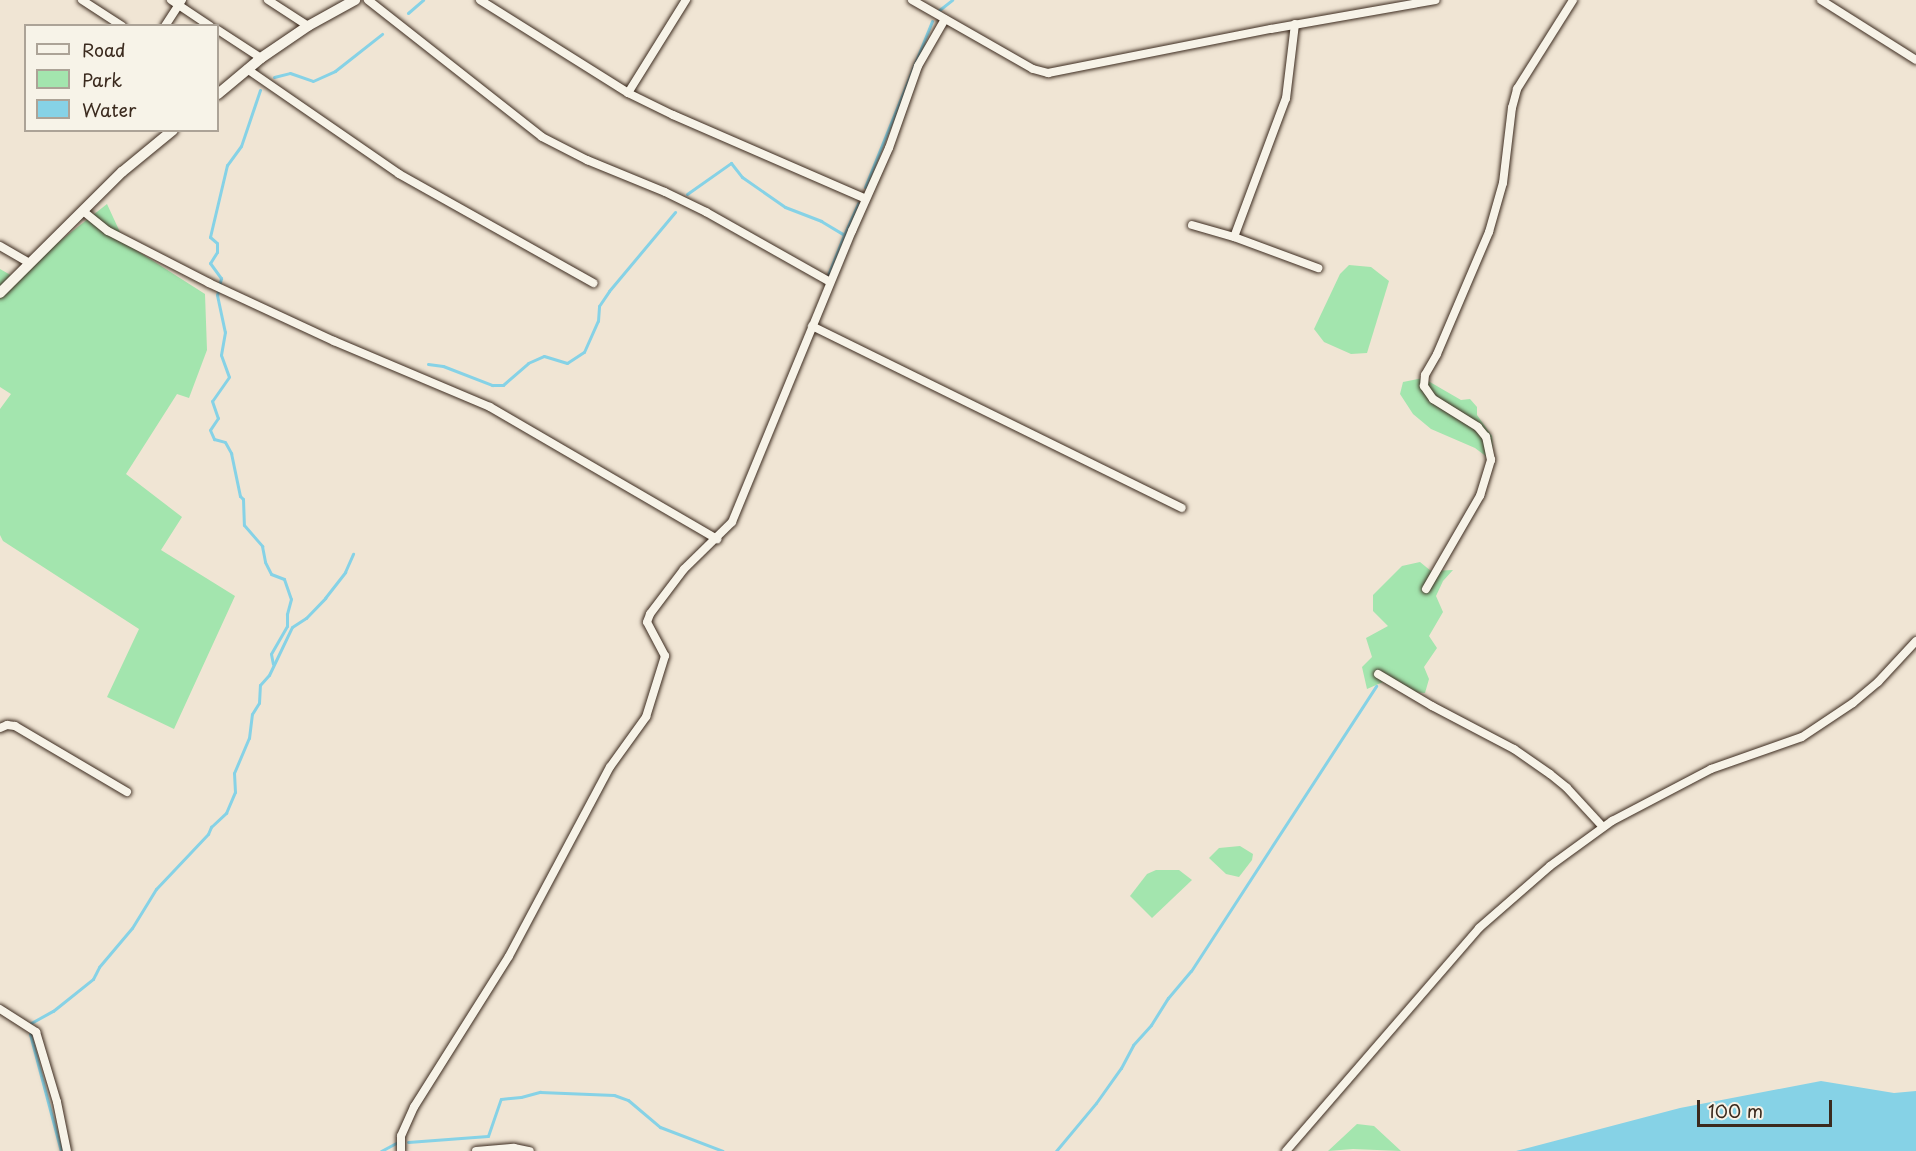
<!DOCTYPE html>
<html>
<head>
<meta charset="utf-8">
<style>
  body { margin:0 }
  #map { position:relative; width:1916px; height:1151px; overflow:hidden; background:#f0e5d4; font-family:"Playpen Sans",sans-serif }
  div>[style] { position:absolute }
  .green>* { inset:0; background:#a3e5ae }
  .water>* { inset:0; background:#86d2e6 }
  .stream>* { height:3px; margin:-1.5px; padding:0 1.5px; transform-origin:1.5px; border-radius:1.5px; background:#86d2e6 }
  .roads { filter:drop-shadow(0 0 2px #3b2a1e) drop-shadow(0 0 2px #3b2a1e) }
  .street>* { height:8px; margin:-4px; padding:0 4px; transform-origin:4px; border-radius:4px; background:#f7f3e8 }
  .secondary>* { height:10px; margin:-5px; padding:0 5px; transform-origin:5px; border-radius:5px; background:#f7f3e8 }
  span { translate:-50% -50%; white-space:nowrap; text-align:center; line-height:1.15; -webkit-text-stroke:4.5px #f7f3e8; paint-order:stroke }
  .legend { position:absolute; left:24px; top:24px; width:195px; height:108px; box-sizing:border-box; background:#f7f3e8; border:2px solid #aca397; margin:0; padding:8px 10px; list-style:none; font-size:18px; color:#3b2a1e }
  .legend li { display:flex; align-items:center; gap:12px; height:30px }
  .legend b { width:30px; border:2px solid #aca397 }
  .scale { position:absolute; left:1697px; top:1100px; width:135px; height:27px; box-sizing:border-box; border:3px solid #3b2a1e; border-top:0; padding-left:8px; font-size:18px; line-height:21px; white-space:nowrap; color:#3b2a1e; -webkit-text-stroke:4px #f7f3e8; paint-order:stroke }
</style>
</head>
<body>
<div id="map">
  <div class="green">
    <i style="clip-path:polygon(107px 204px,125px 243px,205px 294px,207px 350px,189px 398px,177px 394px,126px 474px,182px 517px,161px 550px,235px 596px,174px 729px,107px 697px,139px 629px,3px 541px,0 535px,0 409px,11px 394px,0 387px,0 269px,14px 277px)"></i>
    <i style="clip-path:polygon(1349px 265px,1371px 267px,1389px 281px,1367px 353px,1351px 354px,1324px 342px,1314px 329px,1340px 274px)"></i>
    <i style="clip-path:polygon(1423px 378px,1461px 400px,1470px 399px,1477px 407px,1477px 415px,1492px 436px,1493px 448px,1487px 457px,1475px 448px,1431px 429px,1413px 414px,1400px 394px,1403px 382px)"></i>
    <i style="clip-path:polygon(1420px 562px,1431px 571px,1453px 570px,1443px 581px,1436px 596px,1443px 612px,1429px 636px,1437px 648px,1424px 667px,1429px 679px,1425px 693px,1399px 691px,1383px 682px,1367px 689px,1362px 667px,1372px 657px,1366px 638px,1388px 626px,1373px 611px,1373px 595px,1402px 566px)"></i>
    <i style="clip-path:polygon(1240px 846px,1253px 854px,1252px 860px,1239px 877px,1226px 874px,1209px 858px,1219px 848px)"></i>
    <i style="clip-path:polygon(1156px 870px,1179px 870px,1192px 880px,1152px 918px,1130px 896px,1147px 874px)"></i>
    <i style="clip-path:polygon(1357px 1124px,1374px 1126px,1401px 1151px,1353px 1149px,1328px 1151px)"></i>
  </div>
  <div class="water">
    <i style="clip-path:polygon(1821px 1081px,1894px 1093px,1916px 1091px,1916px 1151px,1516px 1151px,1680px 1108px)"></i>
  </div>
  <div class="stream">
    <i style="left:938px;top:11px;width:18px;rotate:-38deg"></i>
    <i style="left:408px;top:13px;width:20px;rotate:-41deg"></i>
    <i style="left:274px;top:77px;width:16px;rotate:-14deg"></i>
    <i style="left:290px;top:73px;width:24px;rotate:19deg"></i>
    <i style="left:313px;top:81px;width:24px;rotate:-24deg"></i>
    <i style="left:335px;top:71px;width:60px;rotate:-38.2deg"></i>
    <i style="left:260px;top:90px;width:59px;rotate:108.7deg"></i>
    <i style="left:241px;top:146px;width:24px;rotate:126deg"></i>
    <i style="left:227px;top:165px;width:74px;rotate:103.3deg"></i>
    <i style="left:210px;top:237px;width:9px;rotate:41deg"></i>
    <i style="left:217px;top:243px;width:9px;rotate:90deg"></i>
    <i style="left:217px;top:252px;width:13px;rotate:122deg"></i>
    <i style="left:210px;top:263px;width:19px;rotate:54deg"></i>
    <i style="left:221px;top:278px;width:17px;rotate:103deg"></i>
    <i style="left:217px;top:295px;width:38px;rotate:78deg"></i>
    <i style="left:225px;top:332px;width:23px;rotate:100deg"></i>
    <i style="left:221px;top:355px;width:23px;rotate:70deg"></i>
    <i style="left:229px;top:377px;width:29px;rotate:125deg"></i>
    <i style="left:212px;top:401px;width:18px;rotate:71deg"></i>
    <i style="left:218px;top:418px;width:14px;rotate:124deg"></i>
    <i style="left:210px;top:430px;width:10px;rotate:66deg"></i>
    <i style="left:214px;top:439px;width:11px;rotate:15deg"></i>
    <i style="left:225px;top:442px;width:13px;rotate:61deg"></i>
    <i style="left:231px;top:453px;width:44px;rotate:78.2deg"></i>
    <i style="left:240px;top:496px;width:4px;rotate:45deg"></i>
    <i style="left:243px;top:499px;width:26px;rotate:88deg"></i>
    <i style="left:244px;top:525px;width:28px;rotate:49deg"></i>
    <i style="left:262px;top:546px;width:16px;rotate:79deg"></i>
    <i style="left:265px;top:562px;width:13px;rotate:63deg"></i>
    <i style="left:271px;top:574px;width:14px;rotate:21deg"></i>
    <i style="left:284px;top:579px;width:21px;rotate:71deg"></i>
    <i style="left:291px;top:599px;width:16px;rotate:105deg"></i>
    <i style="left:287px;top:614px;width:12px;rotate:90deg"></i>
    <i style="left:287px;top:626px;width:32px;rotate:120deg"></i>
    <i style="left:271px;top:654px;width:10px;rotate:79deg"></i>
    <i style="left:865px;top:187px;width:179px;rotate:-68deg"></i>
    <i style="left:687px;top:194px;width:54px;rotate:-35.2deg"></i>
    <i style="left:731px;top:163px;width:18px;rotate:52deg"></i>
    <i style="left:742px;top:177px;width:52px;rotate:34.9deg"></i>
    <i style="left:785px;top:207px;width:39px;rotate:21deg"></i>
    <i style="left:821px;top:221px;width:27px;rotate:31deg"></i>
    <i style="left:844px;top:235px;width:35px;rotate:-66deg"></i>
    <i style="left:828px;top:275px;width:43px;rotate:-68.2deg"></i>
    <i style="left:428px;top:364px;width:15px;rotate:8deg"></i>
    <i style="left:443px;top:366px;width:53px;rotate:21.2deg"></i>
    <i style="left:492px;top:385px;width:11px"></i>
    <i style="left:503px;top:385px;width:33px;rotate:-41deg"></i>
    <i style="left:528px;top:363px;width:17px;rotate:-24deg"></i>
    <i style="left:544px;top:356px;width:24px;rotate:17deg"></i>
    <i style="left:567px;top:363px;width:20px;rotate:-33deg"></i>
    <i style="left:584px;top:352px;width:34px;rotate:-66deg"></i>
    <i style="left:598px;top:321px;width:15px;rotate:-86deg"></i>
    <i style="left:599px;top:306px;width:18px;rotate:-56deg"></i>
    <i style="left:609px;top:291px;width:103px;rotate:-50.1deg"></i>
    <i style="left:31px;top:1023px;width:25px;rotate:-29deg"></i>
    <i style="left:53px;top:1011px;width:51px;rotate:-38.7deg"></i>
    <i style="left:93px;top:979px;width:13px;rotate:-63deg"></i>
    <i style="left:99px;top:967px;width:51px;rotate:-49.8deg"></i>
    <i style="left:132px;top:928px;width:46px;rotate:-58.4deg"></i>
    <i style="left:156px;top:889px;width:76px;rotate:-46.6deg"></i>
    <i style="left:208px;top:834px;width:8px;rotate:-67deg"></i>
    <i style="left:211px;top:827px;width:21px;rotate:-43deg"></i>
    <i style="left:226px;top:813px;width:23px;rotate:-67deg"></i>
    <i style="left:235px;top:792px;width:19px;rotate:-93deg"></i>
    <i style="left:234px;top:773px;width:38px;rotate:-67deg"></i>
    <i style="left:249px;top:738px;width:24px;rotate:-83deg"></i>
    <i style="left:252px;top:714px;width:13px;rotate:-58deg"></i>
    <i style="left:259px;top:703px;width:18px;rotate:-87deg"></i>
    <i style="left:260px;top:685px;width:13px;rotate:-48deg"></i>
    <i style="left:269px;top:675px;width:53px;rotate:-64.4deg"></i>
    <i style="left:292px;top:627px;width:17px;rotate:-33deg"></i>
    <i style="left:306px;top:618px;width:28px;rotate:-46deg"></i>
    <i style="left:325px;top:598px;width:33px;rotate:-52deg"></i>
    <i style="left:345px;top:572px;width:20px;rotate:-66deg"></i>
    <i style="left:30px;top:1034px;width:121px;rotate:75.2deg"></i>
    <i style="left:408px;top:1142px;width:80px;rotate:-4.3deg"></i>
    <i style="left:488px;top:1136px;width:39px;rotate:-71deg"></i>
    <i style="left:501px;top:1099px;width:20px;rotate:-6deg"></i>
    <i style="left:521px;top:1097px;width:20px;rotate:-15deg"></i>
    <i style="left:540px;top:1092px;width:74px;rotate:2.3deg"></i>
    <i style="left:614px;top:1095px;width:15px;rotate:20deg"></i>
    <i style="left:628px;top:1100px;width:42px;rotate:40.2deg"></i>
    <i style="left:660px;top:1127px;width:67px;rotate:20.9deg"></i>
    <i style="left:381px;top:1151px;width:17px;rotate:-28deg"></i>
    <i style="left:1056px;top:1151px;width:62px;rotate:-50.2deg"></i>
    <i style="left:1096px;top:1103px;width:43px;rotate:-54.5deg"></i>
    <i style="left:1121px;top:1068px;width:26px;rotate:-62deg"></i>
    <i style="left:1133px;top:1045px;width:27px;rotate:-48deg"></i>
    <i style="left:1151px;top:1025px;width:32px;rotate:-58deg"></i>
    <i style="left:1168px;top:998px;width:35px;rotate:-50deg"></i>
    <i style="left:1191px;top:971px;width:340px;rotate:-57deg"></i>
  </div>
  <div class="roads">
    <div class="street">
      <i style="left:82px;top:0;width:48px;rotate:33deg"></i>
      <i style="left:171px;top:0;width:47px;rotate:33.7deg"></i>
      <i style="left:268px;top:0;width:48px;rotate:33deg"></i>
      <i style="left:368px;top:0;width:221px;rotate:38.2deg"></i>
      <i style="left:542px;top:137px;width:51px;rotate:27.1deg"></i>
      <i style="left:587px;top:160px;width:84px;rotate:22.3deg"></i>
      <i style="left:665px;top:192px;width:46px;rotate:26deg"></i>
      <i style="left:706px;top:212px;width:142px;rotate:29.4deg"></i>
      <i style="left:480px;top:0;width:175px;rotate:32.1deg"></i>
      <i style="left:628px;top:93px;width:50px;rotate:26.1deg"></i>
      <i style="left:673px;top:115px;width:210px;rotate:23.5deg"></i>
      <i style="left:912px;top:0;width:139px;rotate:29.7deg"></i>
      <i style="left:1033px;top:69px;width:16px;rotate:15deg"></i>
      <i style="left:1048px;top:73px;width:227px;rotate:-11.2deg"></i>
      <i style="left:1271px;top:29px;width:167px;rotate:-10deg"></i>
      <i style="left:1821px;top:0;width:112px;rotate:32.3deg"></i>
      <i style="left:1295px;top:24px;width:75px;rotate:96.9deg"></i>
      <i style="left:1286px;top:98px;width:148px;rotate:110.5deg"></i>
      <i style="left:1234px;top:237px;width:90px;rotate:20.3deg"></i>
      <i style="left:165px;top:26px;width:31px;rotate:-57deg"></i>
      <i style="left:218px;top:30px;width:51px;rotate:33.1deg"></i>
      <i style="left:247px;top:69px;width:185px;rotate:34.6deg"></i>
      <i style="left:399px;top:174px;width:223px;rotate:29.3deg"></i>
      <i style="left:628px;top:93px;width:110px;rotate:-58.1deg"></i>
      <i style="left:83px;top:211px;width:32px;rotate:39deg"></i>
      <i style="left:108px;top:231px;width:114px;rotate:27.2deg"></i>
      <i style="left:209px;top:283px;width:138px;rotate:24.9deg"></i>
      <i style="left:334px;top:341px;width:169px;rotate:22.9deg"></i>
      <i style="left:490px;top:407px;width:263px;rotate:30.2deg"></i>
      <i style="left:1192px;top:225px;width:44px;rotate:15.9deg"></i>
      <i style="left:0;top:246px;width:34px;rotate:30deg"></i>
      <i style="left:812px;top:326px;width:412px;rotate:26.2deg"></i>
      <i style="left:1426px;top:589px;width:108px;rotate:-59.9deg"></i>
      <i style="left:1480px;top:496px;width:38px;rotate:-73deg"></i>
      <i style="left:1491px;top:460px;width:24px;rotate:-102deg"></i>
      <i style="left:1486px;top:437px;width:13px;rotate:-129deg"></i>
      <i style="left:1478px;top:427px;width:53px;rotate:-148.1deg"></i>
      <i style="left:1433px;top:399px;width:16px;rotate:-125deg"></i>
      <i style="left:1424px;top:386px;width:11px;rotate:-85deg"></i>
      <i style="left:1425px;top:375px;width:24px;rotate:-60deg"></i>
      <i style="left:1437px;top:354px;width:133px;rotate:-66.9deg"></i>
      <i style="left:1489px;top:232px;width:51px;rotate:-74.1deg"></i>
      <i style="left:1503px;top:183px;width:76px;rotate:-83.2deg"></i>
      <i style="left:1512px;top:108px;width:20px;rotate:-75deg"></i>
      <i style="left:1517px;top:89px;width:105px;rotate:-57.8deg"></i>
      <i style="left:1378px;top:674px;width:63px;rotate:30.7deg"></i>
      <i style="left:1432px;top:706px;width:93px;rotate:27.7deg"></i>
      <i style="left:1514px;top:749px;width:44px;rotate:34.8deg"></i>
      <i style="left:1550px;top:774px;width:22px;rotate:39deg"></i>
      <i style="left:1567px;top:788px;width:53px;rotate:47.3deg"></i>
      <i style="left:0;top:728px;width:8px;rotate:-23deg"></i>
      <i style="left:7px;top:725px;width:8px;rotate:7deg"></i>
      <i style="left:15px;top:726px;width:130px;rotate:30.5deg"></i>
      <i style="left:0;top:1009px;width:43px;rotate:32.6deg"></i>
      <i style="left:36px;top:1032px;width:73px;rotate:73.3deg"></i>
      <i style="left:57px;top:1102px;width:50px;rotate:78.5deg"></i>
      <i style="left:401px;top:1151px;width:15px;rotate:-90deg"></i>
      <i style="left:401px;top:1136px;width:32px;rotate:-66deg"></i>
      <i style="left:414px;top:1107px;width:178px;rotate:-57.8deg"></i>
      <i style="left:509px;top:956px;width:214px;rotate:-61.9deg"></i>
      <i style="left:610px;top:767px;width:62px;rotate:-54.2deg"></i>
      <i style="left:646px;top:717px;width:64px;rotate:-72.7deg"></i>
      <i style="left:665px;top:656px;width:38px;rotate:-118deg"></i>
      <i style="left:647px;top:622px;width:9px;rotate:-69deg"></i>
      <i style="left:650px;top:614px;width:56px;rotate:-52.9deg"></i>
      <i style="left:684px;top:569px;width:67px;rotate:-44.4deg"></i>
      <i style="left:732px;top:522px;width:315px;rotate:-67.6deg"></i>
      <i style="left:852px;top:231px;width:91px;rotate:-66deg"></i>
      <i style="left:889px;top:148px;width:87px;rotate:-70.5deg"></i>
      <i style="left:918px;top:66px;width:54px;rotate:-60.1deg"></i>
      <i style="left:476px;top:1151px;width:38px;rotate:-5deg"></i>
      <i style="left:514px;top:1148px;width:16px;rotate:11deg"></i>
      <i style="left:1286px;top:1151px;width:295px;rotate:-49.1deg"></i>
      <i style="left:1479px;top:928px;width:94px;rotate:-41.1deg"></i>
      <i style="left:1550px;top:866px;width:77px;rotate:-36deg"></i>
      <i style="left:1612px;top:821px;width:112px;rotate:-27.7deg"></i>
      <i style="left:1711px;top:769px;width:96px;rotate:-19.4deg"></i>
      <i style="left:1802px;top:737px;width:61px;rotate:-33.7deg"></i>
      <i style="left:1853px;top:703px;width:33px;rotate:-40deg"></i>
      <i style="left:1878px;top:682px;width:56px;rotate:-47.2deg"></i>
    </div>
    <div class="secondary">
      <i style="left:218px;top:94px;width:56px;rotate:-39.9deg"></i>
      <i style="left:261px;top:58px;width:57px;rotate:-34.2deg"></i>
      <i style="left:308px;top:26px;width:54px;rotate:-29deg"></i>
      <i style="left:0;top:293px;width:172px;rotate:-44.8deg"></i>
      <i style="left:122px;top:172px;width:66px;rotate:-39.5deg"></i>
    </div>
  </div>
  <ul class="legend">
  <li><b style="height:8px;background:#f7f3e8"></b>Road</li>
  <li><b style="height:16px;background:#a3e5ae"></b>Park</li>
  <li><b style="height:16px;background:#86d2e6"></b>Water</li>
  </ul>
  <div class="scale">100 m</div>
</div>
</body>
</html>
